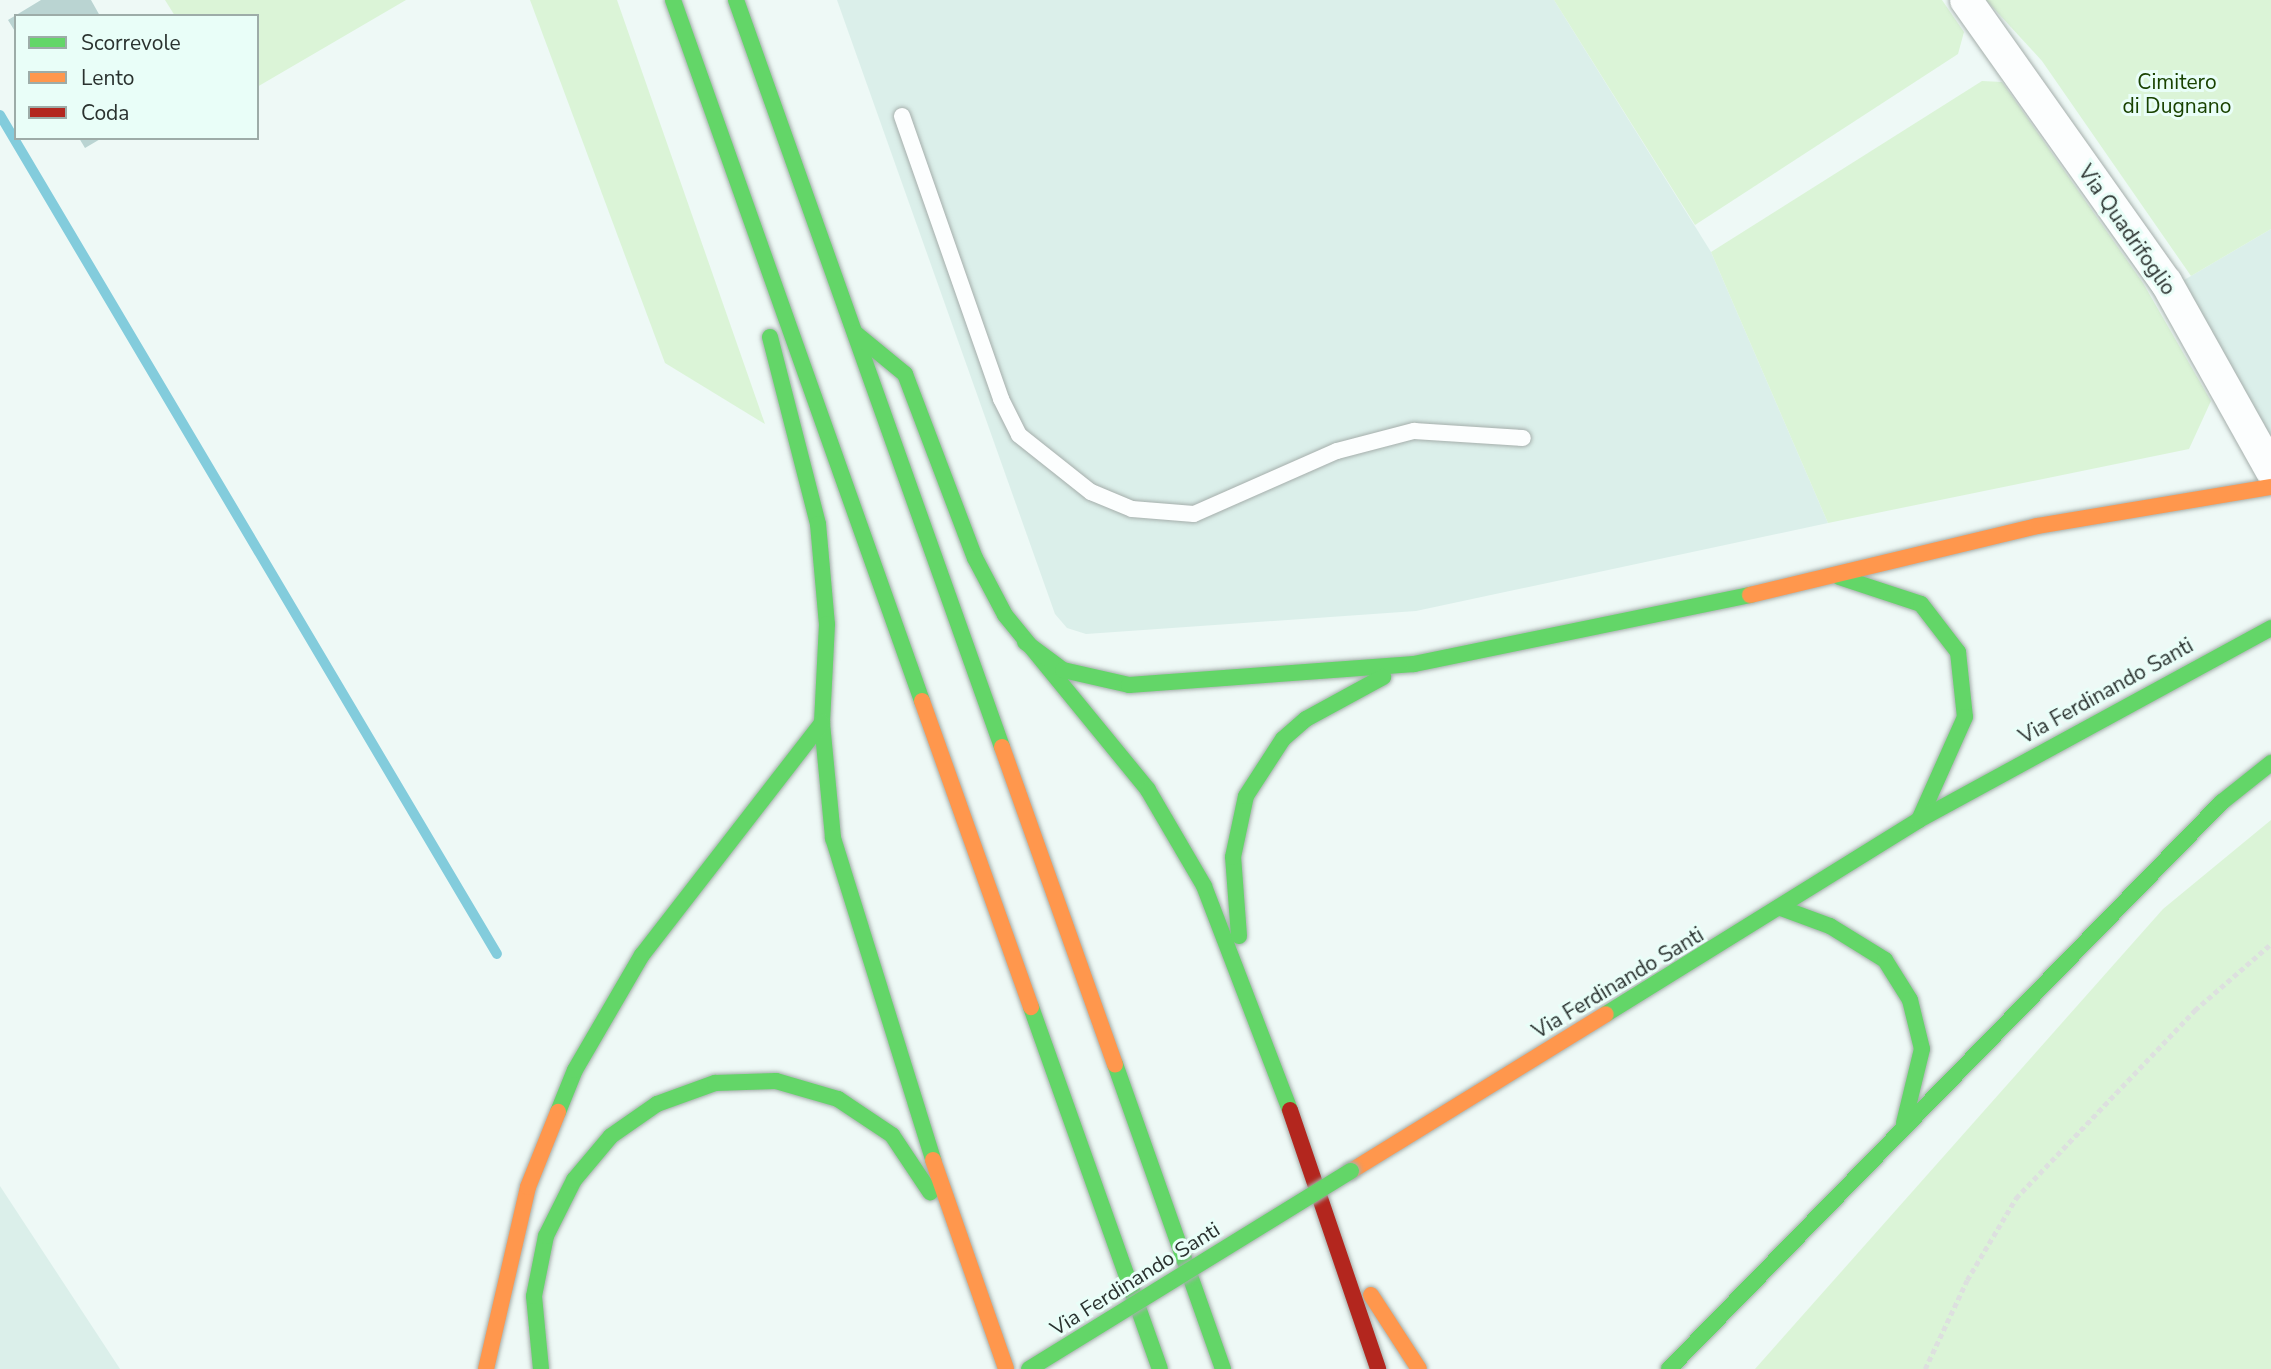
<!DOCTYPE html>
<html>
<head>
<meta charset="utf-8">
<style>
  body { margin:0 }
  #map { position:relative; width:2271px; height:1369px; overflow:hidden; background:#eef9f6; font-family:"Nunito Sans",sans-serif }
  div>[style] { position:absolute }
  .built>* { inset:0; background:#dbefea }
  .green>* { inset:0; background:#dbf4d7 }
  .stream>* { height:10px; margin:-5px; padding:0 5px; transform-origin:5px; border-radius:5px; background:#83ccdc }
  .building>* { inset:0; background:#bad4d2 }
  .path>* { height:4.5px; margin-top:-2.25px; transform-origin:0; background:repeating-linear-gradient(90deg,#dde0df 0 5px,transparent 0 8.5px) }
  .roads { filter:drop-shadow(0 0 2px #a5aeab) drop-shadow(0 0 2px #a5aeab) }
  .lane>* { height:16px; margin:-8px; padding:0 8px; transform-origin:8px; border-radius:8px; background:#fcfefe }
  .street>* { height:32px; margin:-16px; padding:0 16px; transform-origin:16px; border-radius:16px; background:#fcfefe }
  .fast>* { height:16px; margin:-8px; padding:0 8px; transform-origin:8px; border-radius:8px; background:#63d668 }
  .slow>* { height:16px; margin:-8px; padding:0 8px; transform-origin:8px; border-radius:8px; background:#ff974d }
  .jam>* { height:16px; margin:-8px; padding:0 8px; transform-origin:8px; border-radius:8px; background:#b3261e }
  .bridges { filter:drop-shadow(0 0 2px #a5aeab) drop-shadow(0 0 2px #a5aeab) }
  .fast-bridge>* { height:16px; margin:-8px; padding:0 8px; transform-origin:8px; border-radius:8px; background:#63d668 }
  span { translate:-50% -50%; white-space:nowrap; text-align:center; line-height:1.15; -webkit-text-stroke:6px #e9fef8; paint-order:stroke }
  .park-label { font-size:21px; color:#194200 }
  .street-label { font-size:21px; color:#2a322f }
  .legend { position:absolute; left:14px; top:14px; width:245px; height:126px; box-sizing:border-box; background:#e9fef8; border:2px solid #9daca8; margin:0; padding:9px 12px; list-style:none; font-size:21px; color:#2a322f }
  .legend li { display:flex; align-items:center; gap:14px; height:35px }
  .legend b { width:35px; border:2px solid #9daca8 }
</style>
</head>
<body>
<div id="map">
  <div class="built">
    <i style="clip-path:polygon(837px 0,1554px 0,1711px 252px,1828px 523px,1416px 611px,1086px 634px,1067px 628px,1055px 614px)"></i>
    <i style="clip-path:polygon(2271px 229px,2271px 440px,2179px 283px)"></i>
    <i style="clip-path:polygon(0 1186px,120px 1369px,0 1369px)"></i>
  </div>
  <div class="green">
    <i style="clip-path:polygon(165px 0,406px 0,257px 87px,257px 16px,175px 16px)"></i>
    <i style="clip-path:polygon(530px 0,617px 0,765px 424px,665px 363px)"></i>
    <i style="clip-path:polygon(1554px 0,1942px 0,1964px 32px,1958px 54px,1695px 225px)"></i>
    <i style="clip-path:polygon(1986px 0,2271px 0,2271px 229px,2191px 276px,2042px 61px)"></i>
    <i style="clip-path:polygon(1982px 81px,2002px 82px,2143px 283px,2211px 401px,2189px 449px,1828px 523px,1711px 252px)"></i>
    <i style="clip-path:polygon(2271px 820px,2271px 1369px,1755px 1369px,2163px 909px)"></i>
  </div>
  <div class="stream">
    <i style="left:0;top:115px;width:975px;rotate:59.36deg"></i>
  </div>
  <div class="building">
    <i style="clip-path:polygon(41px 0,91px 0,100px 16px,16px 16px,16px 33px,8px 20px)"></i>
    <i style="clip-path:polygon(79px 138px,102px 138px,85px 148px)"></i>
  </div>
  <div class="path">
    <i style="left:1925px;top:1369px;width:98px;rotate:-64.7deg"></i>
    <i style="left:1967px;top:1280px;width:96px;rotate:-59.1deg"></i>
    <i style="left:2016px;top:1198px;width:260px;rotate:-46.4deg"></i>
    <i style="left:2195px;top:1010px;width:101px;rotate:-41deg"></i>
  </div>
  <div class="roads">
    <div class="lane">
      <i style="left:902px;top:116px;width:300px;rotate:70.7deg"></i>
      <i style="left:1001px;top:399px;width:40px;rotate:63.4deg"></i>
      <i style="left:1019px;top:435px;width:92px;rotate:38.4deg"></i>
      <i style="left:1091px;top:492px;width:44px;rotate:22.5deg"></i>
      <i style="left:1132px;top:509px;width:62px;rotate:4.6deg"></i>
      <i style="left:1194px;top:514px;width:156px;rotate:-23.8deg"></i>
      <i style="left:1337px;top:451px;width:80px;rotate:-14.6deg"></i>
      <i style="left:1414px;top:431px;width:109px;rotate:3.7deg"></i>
    </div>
    <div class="street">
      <i style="left:1966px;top:0;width:346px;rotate:54.7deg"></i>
      <i style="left:2166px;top:282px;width:215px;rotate:60.8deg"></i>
    </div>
    <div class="fast">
      <i style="left:673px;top:0;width:744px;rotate:70.44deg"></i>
      <i style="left:736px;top:0;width:793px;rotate:70.4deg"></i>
      <i style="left:855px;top:333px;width:65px;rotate:39.4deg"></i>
      <i style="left:905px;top:374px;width:197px;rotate:69.2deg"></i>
      <i style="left:975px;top:558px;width:64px;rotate:62.2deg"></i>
      <i style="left:1005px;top:615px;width:226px;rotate:50.7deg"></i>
      <i style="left:1148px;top:790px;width:111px;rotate:59.7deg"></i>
      <i style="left:1204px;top:886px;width:240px;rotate:69deg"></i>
      <i style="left:770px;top:337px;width:193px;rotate:75.6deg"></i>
      <i style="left:818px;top:524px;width:100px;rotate:84.9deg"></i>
      <i style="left:827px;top:624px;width:99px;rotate:92.9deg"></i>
      <i style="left:822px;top:723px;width:116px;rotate:84.5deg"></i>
      <i style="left:833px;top:838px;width:337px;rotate:72.7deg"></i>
      <i style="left:1839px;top:577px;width:86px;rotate:18.2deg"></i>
      <i style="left:1921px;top:604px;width:61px;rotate:52.4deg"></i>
      <i style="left:1958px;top:652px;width:65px;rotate:83.9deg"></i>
      <i style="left:1965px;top:717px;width:113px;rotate:114.1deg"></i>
      <i style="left:1025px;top:642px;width:47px;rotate:36.4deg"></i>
      <i style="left:1063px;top:670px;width:68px;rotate:12.8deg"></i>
      <i style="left:1129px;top:685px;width:286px;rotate:-4.2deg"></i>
      <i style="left:1414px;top:664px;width:343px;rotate:-11.6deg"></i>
      <i style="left:1781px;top:908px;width:52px;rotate:20.2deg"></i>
      <i style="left:1830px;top:926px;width:65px;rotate:31.7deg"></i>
      <i style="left:1885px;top:960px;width:47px;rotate:58deg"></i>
      <i style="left:1910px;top:1000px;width:50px;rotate:76.2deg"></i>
      <i style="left:1922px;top:1049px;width:76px;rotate:103.7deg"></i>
      <i style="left:1239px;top:936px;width:79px;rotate:-94.3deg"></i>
      <i style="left:1233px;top:857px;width:62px;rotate:-78deg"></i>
      <i style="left:1246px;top:796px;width:68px;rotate:-57deg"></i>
      <i style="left:1283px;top:739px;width:30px;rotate:-41deg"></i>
      <i style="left:1306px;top:719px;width:88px;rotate:-28.6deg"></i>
      <i style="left:1031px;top:1007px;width:384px;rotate:70.4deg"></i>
      <i style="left:1606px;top:1014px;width:368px;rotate:-31.8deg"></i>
      <i style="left:1919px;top:820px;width:401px;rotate:-28.6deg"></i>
      <i style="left:1115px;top:1064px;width:324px;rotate:70.5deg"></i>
      <i style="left:558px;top:1112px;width:45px;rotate:-68deg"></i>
      <i style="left:575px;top:1070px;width:133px;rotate:-59.8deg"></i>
      <i style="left:642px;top:955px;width:294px;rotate:-52.2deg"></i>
      <i style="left:541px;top:1369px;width:73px;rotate:-95.5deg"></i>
      <i style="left:534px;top:1296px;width:61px;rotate:-78.7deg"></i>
      <i style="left:546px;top:1236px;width:63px;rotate:-63.4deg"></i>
      <i style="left:574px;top:1180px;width:57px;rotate:-49.9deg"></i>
      <i style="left:611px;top:1136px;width:56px;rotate:-34.8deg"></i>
      <i style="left:657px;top:1104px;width:62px;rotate:-19.9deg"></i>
      <i style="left:715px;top:1083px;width:61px;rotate:-1.9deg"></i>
      <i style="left:776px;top:1081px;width:65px;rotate:16.2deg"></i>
      <i style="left:838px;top:1099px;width:65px;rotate:33.7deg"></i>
      <i style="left:892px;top:1135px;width:69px;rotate:56.3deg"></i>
      <i style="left:1669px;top:1369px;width:792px;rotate:-45.72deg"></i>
      <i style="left:2222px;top:802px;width:63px;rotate:-38.5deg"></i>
    </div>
    <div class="slow">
      <i style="left:1750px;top:595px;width:295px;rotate:-13.5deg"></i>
      <i style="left:2037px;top:526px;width:237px;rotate:-9.5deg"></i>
      <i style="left:922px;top:701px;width:325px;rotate:70.4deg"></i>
      <i style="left:1002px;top:747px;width:337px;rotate:70.4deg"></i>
      <i style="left:933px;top:1160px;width:221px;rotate:70.7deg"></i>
      <i style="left:1351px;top:1171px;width:299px;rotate:-31.6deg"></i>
      <i style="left:1371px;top:1295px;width:88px;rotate:57deg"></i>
      <i style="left:486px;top:1369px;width:187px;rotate:-77deg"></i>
      <i style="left:528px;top:1187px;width:81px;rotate:-68.2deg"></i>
    </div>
    <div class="jam">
      <i style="left:1290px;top:1110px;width:274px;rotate:71.2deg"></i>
    </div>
  </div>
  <div class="bridges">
    <div class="fast-bridge">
      <i style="left:1029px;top:1369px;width:378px;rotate:-31.6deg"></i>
    </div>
  </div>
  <div class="park-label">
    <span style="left:2177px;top:94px">Cimitero<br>di Dugnano</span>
  </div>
  <div class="street-label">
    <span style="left:2127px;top:230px;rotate:55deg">Via Quadrifoglio</span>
    <span style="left:2106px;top:691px;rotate:-29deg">Via Ferdinando Santi</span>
    <span style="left:1618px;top:983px;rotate:-31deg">Via Ferdinando Santi</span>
    <span style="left:1135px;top:1279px;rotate:-32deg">Via Ferdinando Santi</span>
  </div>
  <ul class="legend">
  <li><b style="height:9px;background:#63d668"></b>Scorrevole</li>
  <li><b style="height:9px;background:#ff974d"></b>Lento</li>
  <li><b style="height:9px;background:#b3261e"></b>Coda</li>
  </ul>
</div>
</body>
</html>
